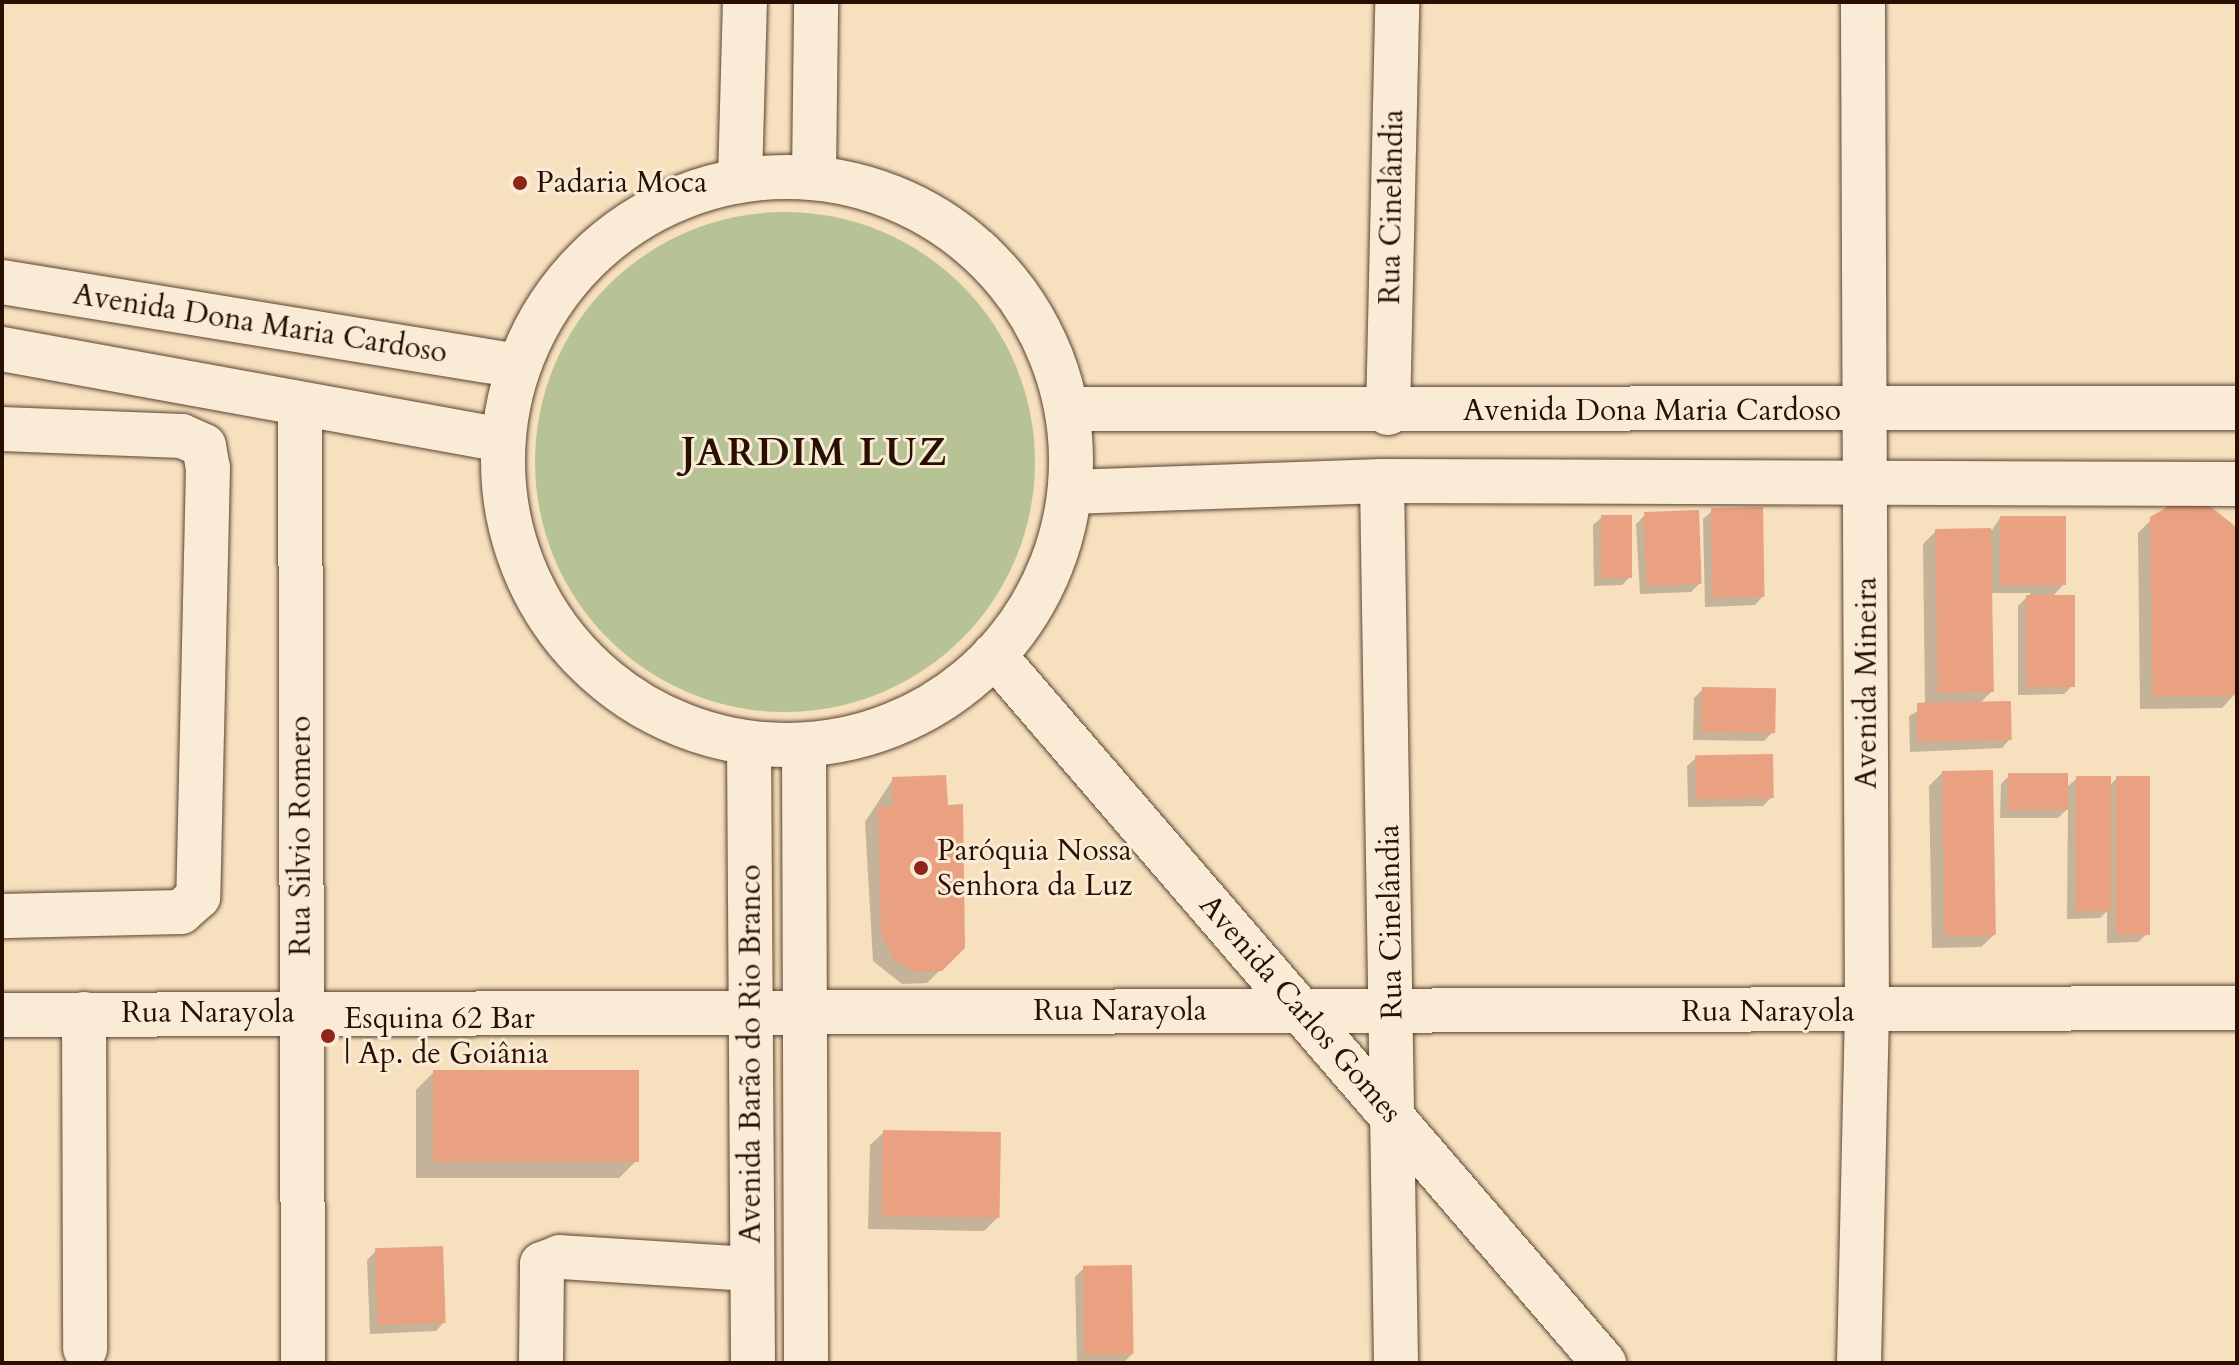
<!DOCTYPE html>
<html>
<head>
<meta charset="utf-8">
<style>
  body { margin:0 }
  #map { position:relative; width:2239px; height:1365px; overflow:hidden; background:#f6e0be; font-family:Cardo,serif }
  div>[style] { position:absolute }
  .green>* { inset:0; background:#b8c395 }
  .round { border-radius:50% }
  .shadow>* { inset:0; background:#0003 }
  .building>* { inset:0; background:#e9a182; transform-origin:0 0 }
  .roads { filter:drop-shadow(0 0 2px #5c4330) drop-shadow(0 0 2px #5c4330) }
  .minor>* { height:44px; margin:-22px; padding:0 22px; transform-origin:22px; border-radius:22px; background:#f9ebd5 }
  .minor>.ring { margin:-22px; padding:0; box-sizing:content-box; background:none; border:44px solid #f9ebd5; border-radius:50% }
  .dots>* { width:22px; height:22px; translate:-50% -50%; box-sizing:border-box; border:4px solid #f9ebd5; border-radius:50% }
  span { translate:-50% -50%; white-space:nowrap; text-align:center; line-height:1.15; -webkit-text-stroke:6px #f9ebd5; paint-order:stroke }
  .poi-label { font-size:30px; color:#280f00 }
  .left { translate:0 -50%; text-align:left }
  .street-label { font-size:30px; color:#280f00 }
  .district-label { font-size:38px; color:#280f00; font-weight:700; letter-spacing:2px }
  .frame { position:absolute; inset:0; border:4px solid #280f00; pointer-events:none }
</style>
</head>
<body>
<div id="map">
  <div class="green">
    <i class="round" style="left:535px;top:212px;width:500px;height:500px"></i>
  </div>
  <div class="shadow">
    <i style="clip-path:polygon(1712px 511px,1763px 596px,1755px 605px,1705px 607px,1703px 519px)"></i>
    <i style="clip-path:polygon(1645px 515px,1700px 583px,1691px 592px,1640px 594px,1636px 524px)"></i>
    <i style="clip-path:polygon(1602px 517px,1630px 577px,1622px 585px,1594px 586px,1593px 525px)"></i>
    <i style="clip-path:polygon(2000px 518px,2064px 584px,2052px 597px,2072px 686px,2064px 694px,2018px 695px,2018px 606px,2031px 593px,1990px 593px,1991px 692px,1978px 705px,2010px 739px,2002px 748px,1910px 752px,1909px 716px,1925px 707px,1923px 544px,1936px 531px,1992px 530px)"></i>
    <i style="clip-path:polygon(2152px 519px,2235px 694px,2222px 708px,2140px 709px,2138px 533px)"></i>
    <i style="clip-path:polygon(1703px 689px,1773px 732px,1764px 741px,1693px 740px,1694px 698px)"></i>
    <i style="clip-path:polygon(1696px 758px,1772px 797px,1763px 806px,1688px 807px,1687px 766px)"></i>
    <i style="clip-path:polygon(1942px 773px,1995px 934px,1981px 947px,1932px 948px,1929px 786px)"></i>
    <i style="clip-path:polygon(2009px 776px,2066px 788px,2077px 778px,2109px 786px,2117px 778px,2147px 934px,2138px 942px,2107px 943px,2107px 911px,2100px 918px,2067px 919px,2068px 808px,2058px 818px,2000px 818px,2001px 784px)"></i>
    <i style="clip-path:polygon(893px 779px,963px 947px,927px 983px,902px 984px,873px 961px,865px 822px)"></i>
    <i style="clip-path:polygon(434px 1072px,636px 1161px,619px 1178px,416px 1178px,416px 1090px)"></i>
    <i style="clip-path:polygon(884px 1132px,997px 1218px,984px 1231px,868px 1229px,870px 1145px)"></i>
    <i style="clip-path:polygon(376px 1251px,444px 1322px,436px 1331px,370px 1334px,367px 1260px)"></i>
    <i style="clip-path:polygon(1083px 1269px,1132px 1354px,1124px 1362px,1077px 1363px,1075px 1277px)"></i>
  </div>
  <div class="building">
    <i style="clip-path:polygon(2205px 502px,2236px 527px,2237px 695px,2153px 697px,2150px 517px,2174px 503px)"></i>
    <i style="left:1763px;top:507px;width:90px;height:52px;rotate:89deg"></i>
    <i style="left:1699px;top:510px;width:74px;height:55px;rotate:88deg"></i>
    <i style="left:1601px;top:515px;width:31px;height:63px"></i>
    <i style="left:2000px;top:516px;width:66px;height:69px"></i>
    <i style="left:1991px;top:528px;width:164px;height:56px;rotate:89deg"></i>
    <i style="left:2026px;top:595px;width:49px;height:92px"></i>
    <i style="left:1702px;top:687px;width:74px;height:45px;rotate:1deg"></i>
    <i style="left:2011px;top:701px;width:39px;height:94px;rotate:89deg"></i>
    <i style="left:1773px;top:754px;width:44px;height:78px;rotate:89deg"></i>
    <i style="left:1993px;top:770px;width:165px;height:51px;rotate:89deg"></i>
    <i style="left:2068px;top:773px;width:37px;height:60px;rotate:90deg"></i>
    <i style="clip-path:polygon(946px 775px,948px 805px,963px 804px,965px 948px,942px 971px,915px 972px,894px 960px,881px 933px,878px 807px,893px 806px,892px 777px)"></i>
    <i style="left:2076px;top:776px;width:35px;height:135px"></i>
    <i style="left:2116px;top:776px;width:34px;height:159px"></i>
    <i style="left:433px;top:1070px;width:206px;height:92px"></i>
    <i style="left:883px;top:1130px;width:118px;height:86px;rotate:1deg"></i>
    <i style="left:443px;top:1246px;width:77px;height:68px;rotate:88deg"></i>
    <i style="left:1132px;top:1265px;width:89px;height:49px;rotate:89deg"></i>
  </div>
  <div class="roads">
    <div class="minor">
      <i style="left:814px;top:176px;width:174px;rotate:-89.3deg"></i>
      <i class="ring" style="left:503px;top:177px;width:524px;height:524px"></i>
      <i style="left:740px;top:179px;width:177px;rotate:-88.4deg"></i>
      <i style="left:2px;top:282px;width:523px;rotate:9.25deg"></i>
      <i style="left:2px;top:349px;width:508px;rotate:10.31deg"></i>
      <i style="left:300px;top:404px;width:959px;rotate:89.82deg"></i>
      <i style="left:1068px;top:409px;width:1169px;rotate:-0.05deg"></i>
      <i style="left:1388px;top:413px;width:411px;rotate:-88.7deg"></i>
      <i style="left:2px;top:429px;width:180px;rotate:2.2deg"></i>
      <i style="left:182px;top:436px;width:24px;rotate:24deg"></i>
      <i style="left:204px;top:446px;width:22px;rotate:80deg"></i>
      <i style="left:208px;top:468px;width:429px;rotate:91.3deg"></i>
      <i style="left:198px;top:897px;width:23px;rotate:139deg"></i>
      <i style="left:181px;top:912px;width:179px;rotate:178.7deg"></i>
      <i style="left:1382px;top:481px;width:882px;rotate:89.09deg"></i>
      <i style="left:1070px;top:492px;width:312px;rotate:-2deg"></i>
      <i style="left:1382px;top:481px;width:855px;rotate:0.2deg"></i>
      <i style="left:994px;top:655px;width:935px;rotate:49.25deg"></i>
      <i style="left:749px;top:744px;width:619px;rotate:89.63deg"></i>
      <i style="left:804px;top:746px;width:617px;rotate:89.81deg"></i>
      <i style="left:84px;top:1014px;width:335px;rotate:89.8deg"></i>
      <i style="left:2px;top:1015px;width:2235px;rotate:-0.18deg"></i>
      <i style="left:541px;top:1363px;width:99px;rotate:-89.4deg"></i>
      <i style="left:542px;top:1264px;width:19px;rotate:-21deg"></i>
      <i style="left:560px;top:1257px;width:192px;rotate:3.6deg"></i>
      <i style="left:1859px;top:1363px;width:351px;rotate:-88.7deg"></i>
      <i style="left:1867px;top:1012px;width:1010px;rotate:-90.23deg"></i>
    </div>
  </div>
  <div class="dots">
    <i style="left:520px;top:183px;background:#8f2418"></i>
    <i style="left:921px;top:868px;background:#8f2418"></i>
    <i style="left:328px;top:1036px;background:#8f2418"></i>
  </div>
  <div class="poi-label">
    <span class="left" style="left:536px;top:183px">Padaria Moca</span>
    <span class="left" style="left:937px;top:868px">Paróquia Nossa<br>Senhora da Luz</span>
    <span class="left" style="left:344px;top:1036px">Esquina 62 Bar<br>| Ap. de Goiânia</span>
  </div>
  <div class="street-label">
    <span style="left:1392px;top:207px;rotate:-89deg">Rua Cinelândia</span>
    <span style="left:260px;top:324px;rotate:9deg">Avenida Dona Maria Cardoso</span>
    <span style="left:1652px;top:411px">Avenida Dona Maria Cardoso</span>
    <span style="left:1867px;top:683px;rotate:-90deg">Avenida Mineira</span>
    <span style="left:301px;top:836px;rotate:-90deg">Rua Silvio Romero</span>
    <span style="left:1391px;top:922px;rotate:-91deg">Rua Cinelândia</span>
    <span style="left:1300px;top:1009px;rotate:49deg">Avenida Carlos Gomes</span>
    <span style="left:1120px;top:1011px">Rua Narayola</span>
    <span style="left:1768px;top:1012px">Rua Narayola</span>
    <span style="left:208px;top:1013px">Rua Narayola</span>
    <span style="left:751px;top:1054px;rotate:-90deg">Avenida Barão do Rio Branco</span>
  </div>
  <div class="district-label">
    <span style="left:815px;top:454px">JARDIM LUZ</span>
  </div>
  <div class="frame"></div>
</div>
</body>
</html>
